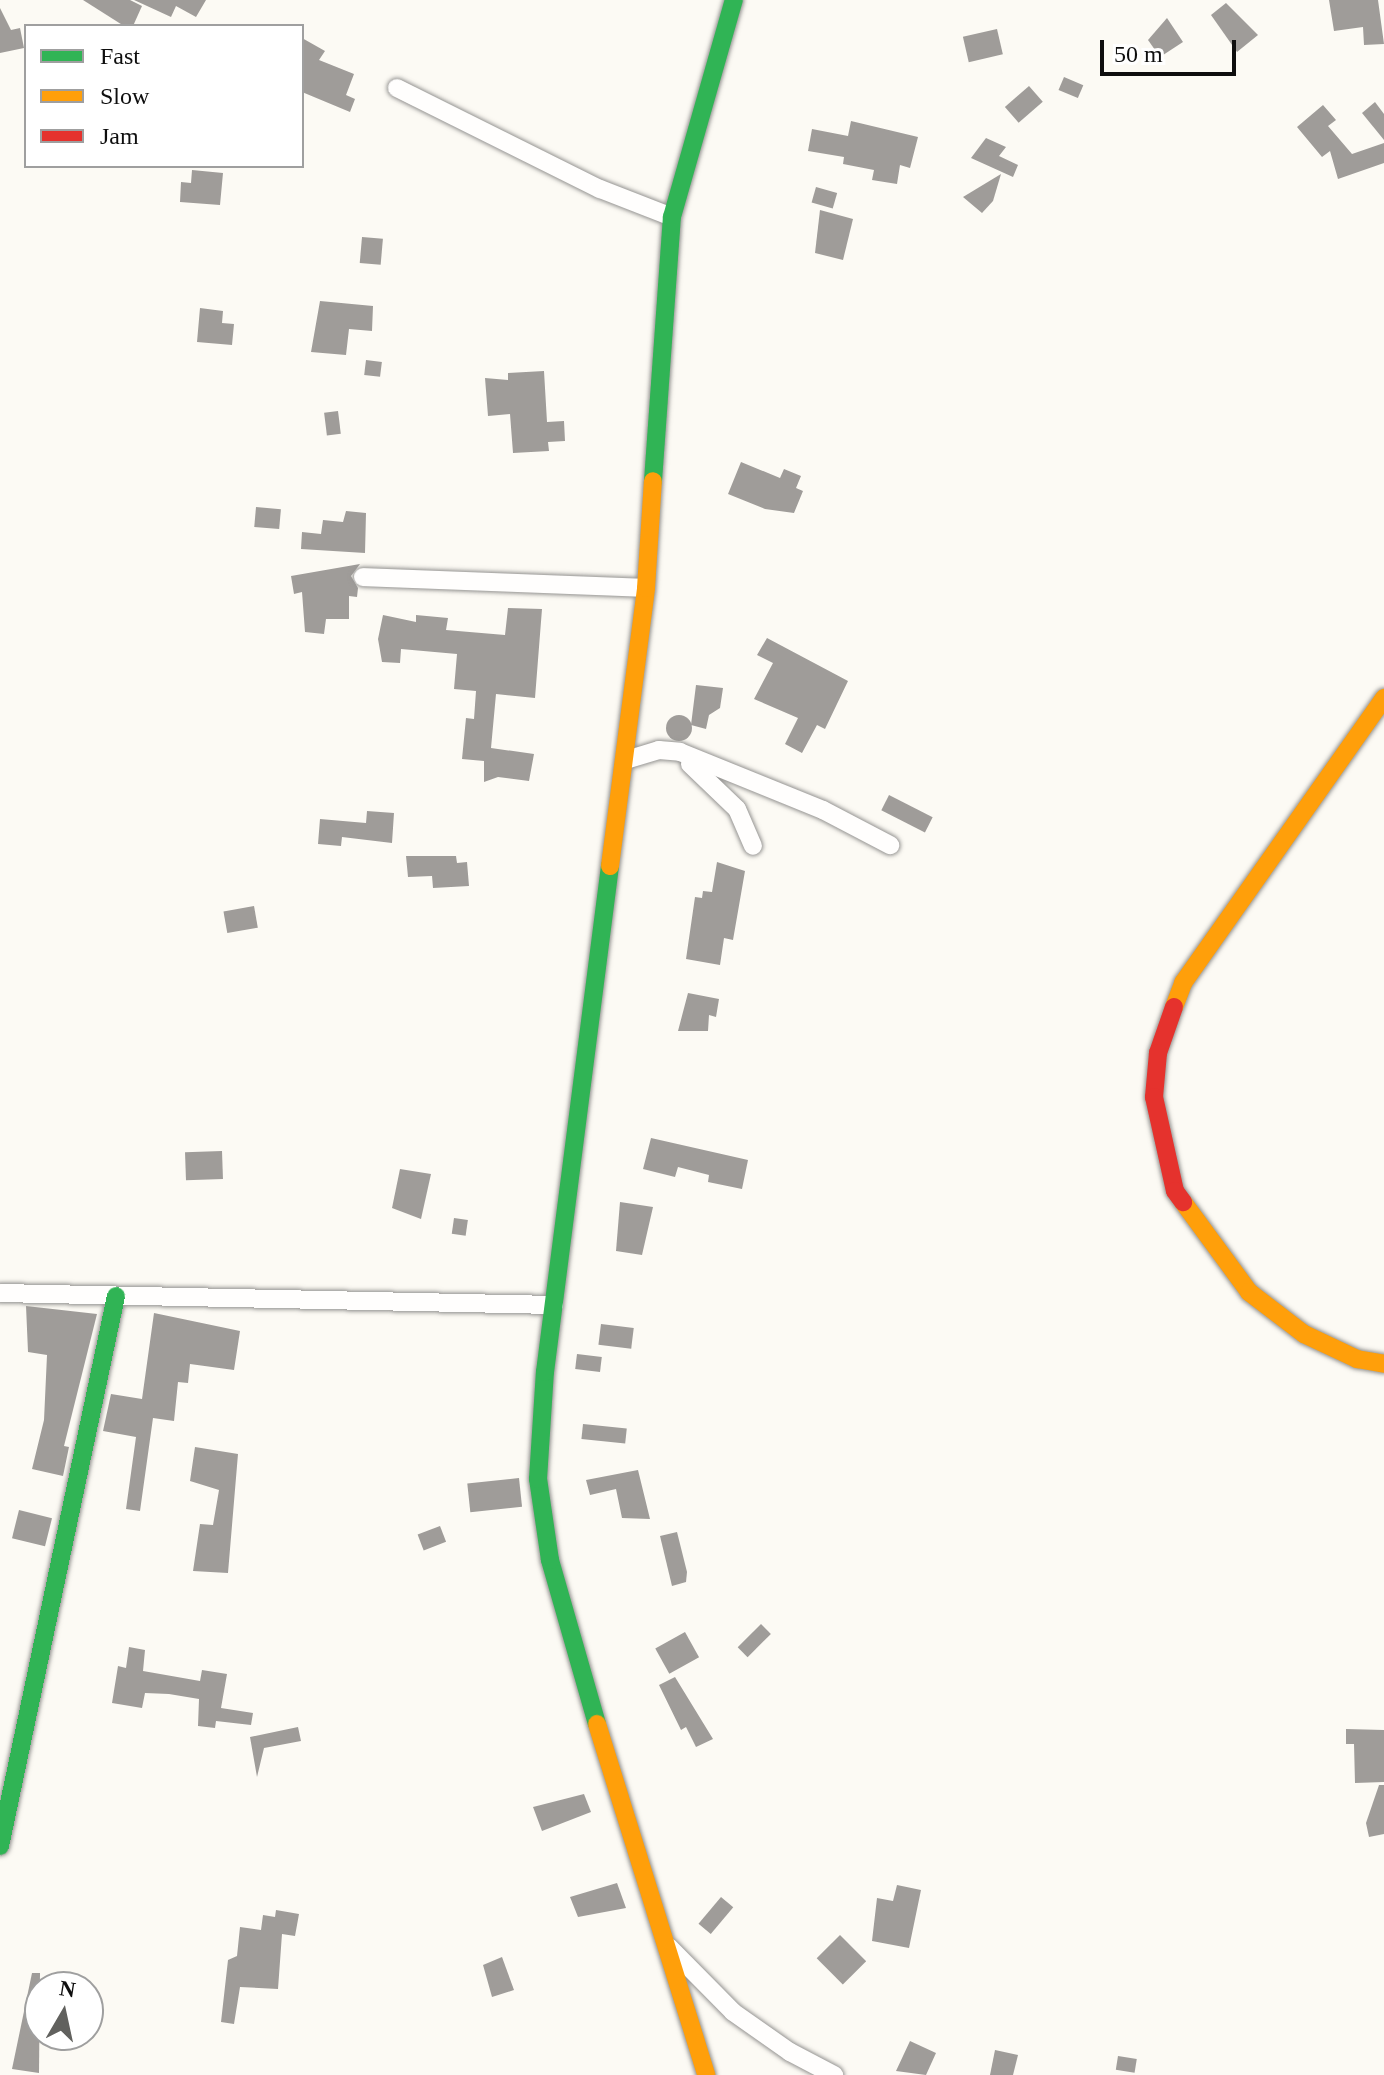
<!DOCTYPE html>
<html>
<head>
<meta charset="utf-8">
<style>
  body { margin:0 }
  #map { position:relative; width:1384px; height:2075px; overflow:hidden; background:#fcfaf4; font-family:"Times New Roman",serif }
  div>[style] { position:absolute }
  .building>* { inset:0; background:#9f9c99; transform-origin:0 0 }
  .round { border-radius:50% }
  .roads { filter:drop-shadow(0 0 2px #959492) drop-shadow(0 0 2px #959492) }
  .street>* { height:18px; margin:-9px; padding:0 9px; transform-origin:9px; border-radius:9px; background:#fffefd }
  .fast>* { height:18px; margin:-9px; padding:0 9px; transform-origin:9px; border-radius:9px; background:#30b455 }
  .slow>* { height:18px; margin:-9px; padding:0 9px; transform-origin:9px; border-radius:9px; background:#ff9f0a }
  .jam>* { height:18px; margin:-9px; padding:0 9px; transform-origin:9px; border-radius:9px; background:#e5322d }
  span { translate:-50% -50%; white-space:nowrap; text-align:center; line-height:1.15; -webkit-text-stroke:8px #fff; paint-order:stroke }
  .legend { position:absolute; left:24px; top:24px; width:280px; height:144px; box-sizing:border-box; background:#fff; border:2px solid #9f9f9f; margin:0; padding:10px 14px; list-style:none; font-size:24px; color:#0e0e0e }
  .legend li { display:flex; align-items:center; gap:16px; height:40px }
  .legend b { width:40px; border:2px solid #9f9f9f }
  .north { position:absolute; left:24px; top:1971px; width:80px; height:80px; box-sizing:border-box; background:#fff; border:2px solid #9f9f9f; border-radius:50%; rotate:9deg; font-size:22px; font-weight:700; line-height:32px; text-align:center; color:#0e0e0e }
  .north::after { content:''; display:block; margin:auto; width:28px; height:36px; background:#61615e; clip-path:polygon(50% 0,100% 100%,50% 72%,0 100%) }
  .scale { position:absolute; left:1100px; top:40px; width:136px; height:36px; box-sizing:border-box; border:4px solid #0e0e0e; border-top:0; padding-left:10px; font-size:24px; line-height:28px; white-space:nowrap; color:#0e0e0e; -webkit-text-stroke:6px #fff; paint-order:stroke }
</style>
</head>
<body>
<div id="map">
  <div class="building">
    <i style="clip-path:polygon(83px 0,130px 0,142px 6px,133px 26px,124px 26px)"></i>
    <i style="clip-path:polygon(134px 0,206px 0,196px 17px,176px 6px,171px 17px)"></i>
    <i style="clip-path:polygon(1329px 0,1378px 0,1384px 44px,1364px 45px,1363px 27px,1334px 31px)"></i>
    <i style="clip-path:polygon(1226px 3px,1258px 35px,1237px 52px,1211px 15px)"></i>
    <i style="clip-path:polygon(0 8px,11px 30px,20px 28px,24px 48px,0 53px)"></i>
    <i style="clip-path:polygon(1167px 18px,1183px 42px,1160px 57px,1148px 40px)"></i>
    <i style="left:997px;top:29px;width:26px;height:35px;rotate:77deg"></i>
    <i style="clip-path:polygon(302px 38px,325px 51px,319px 60px,354px 74px,346px 95px,355px 99px,350px 112px,302px 92px)"></i>
    <i style="left:1064px;top:77px;width:21px;height:14px;rotate:23deg"></i>
    <i style="left:1029px;top:86px;width:21px;height:32px;rotate:49deg"></i>
    <i style="clip-path:polygon(1375px 102px,1384px 114px,1384px 140px,1362px 113px)"></i>
    <i style="clip-path:polygon(1323px 105px,1336px 120px,1328px 126px,1352px 154px,1384px 143px,1384px 163px,1338px 179px,1330px 151px,1322px 157px,1297px 127px)"></i>
    <i style="clip-path:polygon(851px 121px,918px 137px,910px 168px,900px 165px,897px 184px,872px 180px,874px 170px,843px 164px,844px 157px,808px 151px,812px 129px,848px 136px)"></i>
    <i style="clip-path:polygon(986px 138px,1006px 147px,999px 156px,1018px 165px,1013px 177px,971px 158px)"></i>
    <i style="clip-path:polygon(192px 170px,223px 173px,220px 205px,180px 202px,181px 182px,191px 183px)"></i>
    <i style="clip-path:polygon(1001px 174px,993px 201px,982px 213px,963px 197px)"></i>
    <i style="left:816px;top:187px;width:22px;height:16px;rotate:16deg"></i>
    <i style="clip-path:polygon(820px 210px,853px 219px,843px 260px,815px 253px)"></i>
    <i style="left:362px;top:237px;width:21px;height:26px;rotate:5deg"></i>
    <i style="clip-path:polygon(320px 301px,373px 306px,372px 331px,349px 329px,346px 355px,311px 352px)"></i>
    <i style="clip-path:polygon(200px 308px,223px 311px,222px 323px,234px 324px,232px 345px,197px 342px)"></i>
    <i style="left:366px;top:360px;width:16px;height:15px;rotate:7deg"></i>
    <i style="clip-path:polygon(544px 371px,547px 422px,564px 421px,565px 441px,548px 442px,549px 451px,513px 453px,510px 414px,488px 416px,485px 378px,508px 380px,508px 373px)"></i>
    <i style="left:338px;top:411px;width:23px;height:14px;rotate:83deg"></i>
    <i style="clip-path:polygon(741px 462px,780px 478px,784px 469px,801px 476px,796px 488px,803px 491px,794px 513px,765px 509px,728px 494px)"></i>
    <i style="left:256px;top:507px;width:25px;height:20px;rotate:5deg"></i>
    <i style="clip-path:polygon(346px 511px,366px 513px,365px 553px,301px 549px,302px 532px,321px 534px,323px 520px,343px 522px)"></i>
    <i style="clip-path:polygon(360px 564px,351px 576px,358px 588px,357px 597px,349px 596px,349px 619px,326px 619px,324px 634px,305px 632px,302px 592px,294px 594px,291px 576px)"></i>
    <i style="clip-path:polygon(508px 608px,542px 609px,535px 698px,496px 694px,491px 748px,534px 754px,529px 781px,498px 777px,484px 782px,484px 761px,462px 759px,466px 718px,474px 719px,476px 691px,454px 689px,457px 654px,401px 649px,400px 663px,382px 662px,378px 639px,383px 615px,416px 622px,416px 615px,448px 618px,446px 630px,505px 635px)"></i>
    <i style="clip-path:polygon(767px 638px,848px 681px,825px 729px,817px 725px,802px 753px,785px 744px,798px 718px,754px 699px,773px 663px,757px 655px)"></i>
    <i style="clip-path:polygon(696px 685px,723px 688px,720px 708px,709px 715px,706px 729px,691px 725px)"></i>
    <i class="round" style="left:666px;top:715px;width:26px;height:26px"></i>
    <i style="left:889px;top:795px;width:49px;height:17px;rotate:27deg"></i>
    <i style="clip-path:polygon(367px 811px,394px 813px,392px 843px,342px 837px,341px 846px,318px 844px,320px 819px,366px 823px)"></i>
    <i style="clip-path:polygon(406px 856px,456px 856px,457px 863px,467px 862px,469px 886px,433px 888px,432px 876px,408px 877px)"></i>
    <i style="clip-path:polygon(717px 862px,745px 871px,733px 940px,724px 938px,720px 965px,686px 959px,695px 897px,702px 898px,703px 891px,712px 892px)"></i>
    <i style="left:254px;top:906px;width:22px;height:31px;rotate:80deg"></i>
    <i style="clip-path:polygon(688px 993px,719px 999px,716px 1017px,709px 1015px,708px 1031px,678px 1031px)"></i>
    <i style="clip-path:polygon(651px 1138px,748px 1160px,742px 1189px,708px 1182px,709px 1175px,678px 1167px,675px 1177px,643px 1169px)"></i>
    <i style="left:222px;top:1151px;width:28px;height:37px;rotate:88deg"></i>
    <i style="clip-path:polygon(400px 1169px,431px 1174px,421px 1219px,392px 1208px)"></i>
    <i style="clip-path:polygon(620px 1202px,653px 1207px,642px 1255px,616px 1251px)"></i>
    <i style="left:454px;top:1218px;width:14px;height:16px;rotate:8deg"></i>
    <i style="clip-path:polygon(26px 1306px,97px 1314px,64px 1446px,69px 1447px,63px 1476px,32px 1469px,44px 1420px,47px 1355px,28px 1352px)"></i>
    <i style="clip-path:polygon(154px 1313px,240px 1331px,234px 1370px,190px 1364px,188px 1383px,178px 1382px,174px 1421px,153px 1418px,140px 1511px,126px 1509px,136px 1437px,103px 1431px,111px 1394px,142px 1399px)"></i>
    <i style="left:601px;top:1324px;width:33px;height:21px;rotate:7deg"></i>
    <i style="left:577px;top:1354px;width:25px;height:15px;rotate:7deg"></i>
    <i style="left:583px;top:1424px;width:44px;height:15px;rotate:6deg"></i>
    <i style="clip-path:polygon(195px 1447px,238px 1454px,228px 1573px,193px 1571px,200px 1524px,213px 1525px,219px 1490px,190px 1481px)"></i>
    <i style="clip-path:polygon(638px 1470px,650px 1519px,622px 1518px,616px 1489px,590px 1495px,586px 1480px)"></i>
    <i style="left:519px;top:1478px;width:29px;height:52px;rotate:84deg"></i>
    <i style="left:19px;top:1510px;width:34px;height:29px;rotate:14deg"></i>
    <i style="left:440px;top:1526px;width:17px;height:24px;rotate:69deg"></i>
    <i style="clip-path:polygon(677px 1532px,687px 1572px,686px 1582px,672px 1586px,660px 1536px)"></i>
    <i style="left:761px;top:1624px;width:14px;height:33px;rotate:45deg"></i>
    <i style="left:685px;top:1632px;width:29px;height:34px;rotate:61deg"></i>
    <i style="clip-path:polygon(129px 1647px,145px 1650px,143px 1671px,200px 1681px,202px 1670px,227px 1674px,221px 1708px,253px 1713px,251px 1725px,216px 1721px,215px 1728px,198px 1726px,199px 1699px,169px 1694px,145px 1693px,142px 1708px,112px 1703px,118px 1666px,126px 1668px)"></i>
    <i style="clip-path:polygon(675px 1677px,713px 1739px,696px 1747px,686px 1727px,681px 1730px,659px 1685px)"></i>
    <i style="clip-path:polygon(298px 1727px,301px 1741px,264px 1748px,257px 1777px,250px 1737px)"></i>
    <i style="clip-path:polygon(1346px 1729px,1384px 1730px,1384px 1782px,1355px 1783px,1354px 1744px,1346px 1744px)"></i>
    <i style="clip-path:polygon(1379px 1785px,1384px 1785px,1384px 1834px,1369px 1837px,1366px 1823px)"></i>
    <i style="clip-path:polygon(584px 1794px,591px 1812px,542px 1831px,533px 1807px)"></i>
    <i style="clip-path:polygon(617px 1883px,626px 1908px,578px 1917px,570px 1897px)"></i>
    <i style="clip-path:polygon(897px 1885px,921px 1890px,909px 1948px,872px 1941px,877px 1898px,893px 1901px)"></i>
    <i style="left:721px;top:1897px;width:16px;height:35px;rotate:40deg"></i>
    <i style="clip-path:polygon(276px 1910px,299px 1914px,295px 1936px,282px 1934px,278px 1989px,240px 1987px,234px 2024px,221px 2022px,228px 1960px,237px 1956px,240px 1927px,261px 1930px,263px 1915px,275px 1917px)"></i>
    <i style="left:840px;top:1935px;width:37px;height:33px;rotate:45deg"></i>
    <i style="clip-path:polygon(502px 1957px,514px 1990px,492px 1997px,483px 1965px)"></i>
    <i style="clip-path:polygon(32px 1973px,40px 1973px,39px 2073px,12px 2069px)"></i>
    <i style="clip-path:polygon(910px 2041px,936px 2053px,926px 2075px,896px 2071px)"></i>
    <i style="clip-path:polygon(995px 2050px,1018px 2055px,1013px 2075px,990px 2075px)"></i>
    <i style="left:1118px;top:2056px;width:19px;height:14px;rotate:9deg"></i>
  </div>
  <div class="roads">
    <div class="street">
      <i style="left:397px;top:88px;width:227px;rotate:26.5deg"></i>
      <i style="left:600px;top:189px;width:77px;rotate:21.3deg"></i>
      <i style="left:363px;top:577px;width:283px;rotate:2.2deg"></i>
      <i style="left:626px;top:760px;width:34px;rotate:-17deg"></i>
      <i style="left:659px;top:750px;width:21px;rotate:5deg"></i>
      <i style="left:680px;top:752px;width:154px;rotate:22.1deg"></i>
      <i style="left:823px;top:810px;width:76px;rotate:27.6deg"></i>
      <i style="left:690px;top:764px;width:65px;rotate:43.8deg"></i>
      <i style="left:737px;top:809px;width:40px;rotate:66.6deg"></i>
      <i style="left:0;top:1293px;width:554px;rotate:1.24deg"></i>
      <i style="left:669px;top:1947px;width:91px;rotate:45.4deg"></i>
      <i style="left:733px;top:2012px;width:70px;rotate:35.1deg"></i>
      <i style="left:790px;top:2052px;width:50px;rotate:27.6deg"></i>
    </div>
    <div class="fast">
      <i style="left:653px;top:481px;width:265px;rotate:-85.9deg"></i>
      <i style="left:672px;top:217px;width:226px;rotate:-74.1deg"></i>
      <i style="left:597px;top:1724px;width:171px;rotate:-106deg"></i>
      <i style="left:550px;top:1560px;width:82px;rotate:-98.4deg"></i>
      <i style="left:538px;top:1479px;width:107px;rotate:-86.3deg"></i>
      <i style="left:545px;top:1372px;width:510px;rotate:-82.68deg"></i>
      <i style="left:0;top:1846px;width:562px;rotate:-78.09deg"></i>
    </div>
    <div class="slow">
      <i style="left:610px;top:866px;width:280px;rotate:-82.6deg"></i>
      <i style="left:646px;top:588px;width:107px;rotate:-86.3deg"></i>
      <i style="left:1174px;top:1007px;width:26px;rotate:-69deg"></i>
      <i style="left:1183px;top:983px;width:349px;rotate:-54.8deg"></i>
      <i style="left:1183px;top:1202px;width:112px;rotate:53.7deg"></i>
      <i style="left:1249px;top:1292px;width:69px;rotate:37.4deg"></i>
      <i style="left:1304px;top:1334px;width:59px;rotate:25.3deg"></i>
      <i style="left:1357px;top:1359px;width:27px;rotate:10deg"></i>
      <i style="left:597px;top:1724px;width:368px;rotate:72.7deg"></i>
    </div>
    <div class="jam">
      <i style="left:1174px;top:1007px;width:49px;rotate:109.2deg"></i>
      <i style="left:1158px;top:1053px;width:44px;rotate:95.2deg"></i>
      <i style="left:1154px;top:1097px;width:96px;rotate:77.4deg"></i>
      <i style="left:1175px;top:1191px;width:14px;rotate:54deg"></i>
    </div>
  </div>
  <ul class="legend">
  <li><b style="height:10px;background:#30b455"></b>Fast</li>
  <li><b style="height:10px;background:#ff9f0a"></b>Slow</li>
  <li><b style="height:10px;background:#e5322d"></b>Jam</li>
  </ul>
  <div class="north">N</div>
  <div class="scale">50 m</div>
</div>
</body>
</html>
